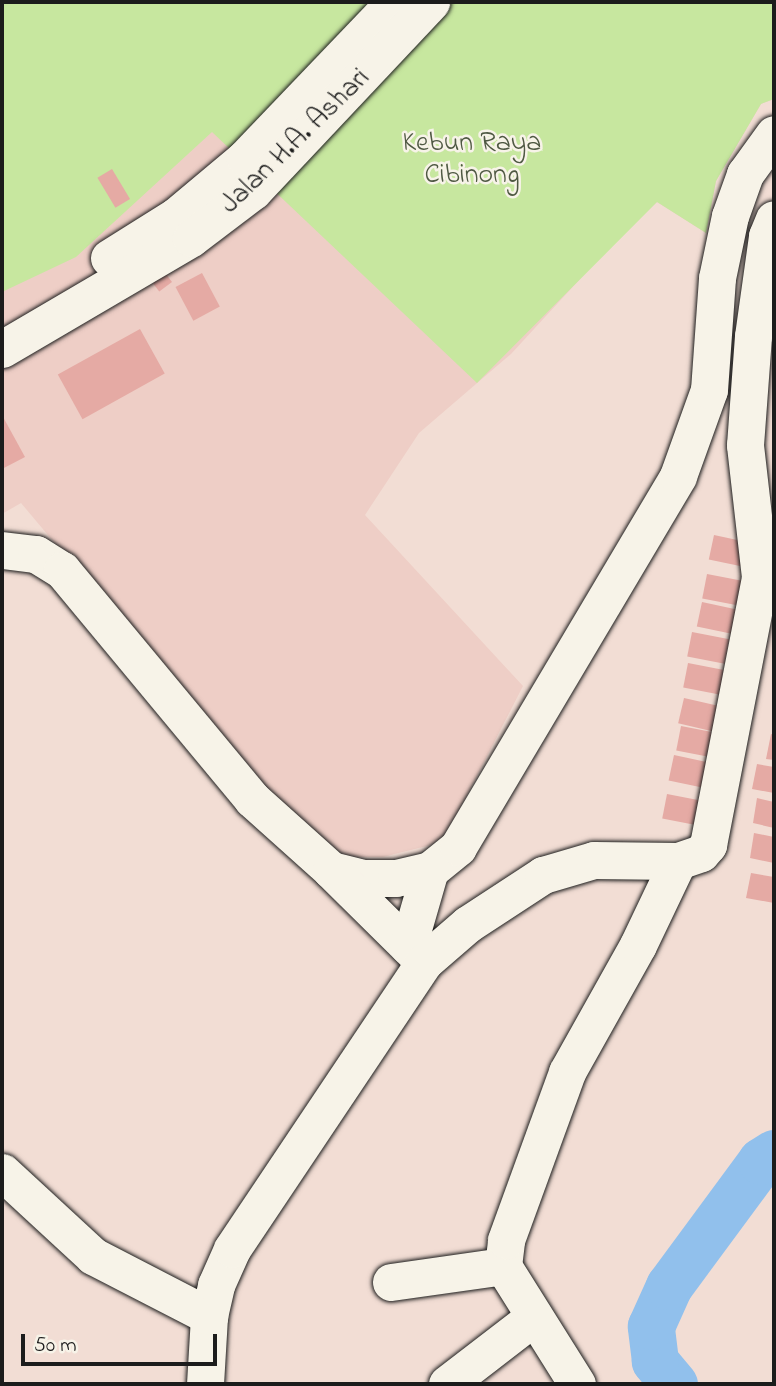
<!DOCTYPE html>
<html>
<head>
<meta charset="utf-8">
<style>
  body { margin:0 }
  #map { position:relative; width:776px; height:1386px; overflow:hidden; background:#f2ddd4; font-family:"Indie Flower",sans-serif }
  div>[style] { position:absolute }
  .built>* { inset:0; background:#eecec6 }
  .green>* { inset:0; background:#c7e79f }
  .river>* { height:47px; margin:-23.5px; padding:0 23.5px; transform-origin:23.5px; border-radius:23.5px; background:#91c0ec }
  .building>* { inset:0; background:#e5aaa4; transform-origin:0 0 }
  .roads { filter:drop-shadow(0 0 2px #1c1c1c) drop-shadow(0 0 2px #1c1c1c) }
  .minor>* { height:37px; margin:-18.5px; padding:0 18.5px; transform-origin:18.5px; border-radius:18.5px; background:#f7f3e8 }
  span { translate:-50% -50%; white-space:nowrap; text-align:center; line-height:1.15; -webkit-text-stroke:5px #f7f3e8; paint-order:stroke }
  .street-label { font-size:28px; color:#1c1c1c }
  .park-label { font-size:28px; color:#4f5943 }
  .frame { position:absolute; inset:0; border:4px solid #1c1c1c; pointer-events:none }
  .scale { position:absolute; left:21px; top:1334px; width:196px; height:32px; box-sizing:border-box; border:4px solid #1c1c1c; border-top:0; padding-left:9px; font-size:21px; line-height:24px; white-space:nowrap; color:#1c1c1c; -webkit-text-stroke:5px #f7f3e8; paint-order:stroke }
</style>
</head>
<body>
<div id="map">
  <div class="built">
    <i style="clip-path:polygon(2px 2px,774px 2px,774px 99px,761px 104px,716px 181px,706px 233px,657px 202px,626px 229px,511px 354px,419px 433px,365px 515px,523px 686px,443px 842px,383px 857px,333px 857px,294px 828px,21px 503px,2px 514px)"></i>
  </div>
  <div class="green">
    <i style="clip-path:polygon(2px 2px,774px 2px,774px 99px,761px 104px,716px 181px,706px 233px,657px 202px,477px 383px,212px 132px,76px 257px,2px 292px)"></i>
  </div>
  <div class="river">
    <i style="left:674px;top:1384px;width:30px;rotate:-130deg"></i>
    <i style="left:655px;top:1361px;width:35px;rotate:-97deg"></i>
    <i style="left:651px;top:1326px;width:44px;rotate:-65.8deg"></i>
    <i style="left:669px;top:1286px;width:155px;rotate:-53.6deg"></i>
    <i style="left:761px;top:1161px;width:15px;rotate:-32deg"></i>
  </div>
  <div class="building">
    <i style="left:112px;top:169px;width:35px;height:17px;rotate:59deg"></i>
    <i style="left:163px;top:270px;width:15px;height:16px;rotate:53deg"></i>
    <i style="left:202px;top:273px;width:38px;height:30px;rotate:62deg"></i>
    <i style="left:140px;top:329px;width:51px;height:94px;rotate:61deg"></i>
    <i style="clip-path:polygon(2px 415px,25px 457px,2px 469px)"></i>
    <i style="left:714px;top:535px;width:38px;height:25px;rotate:12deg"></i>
    <i style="left:707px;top:574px;width:37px;height:25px;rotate:11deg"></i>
    <i style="left:702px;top:602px;width:38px;height:25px;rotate:12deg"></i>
    <i style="left:692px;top:632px;width:38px;height:25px;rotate:11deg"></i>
    <i style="left:688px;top:663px;width:38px;height:25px;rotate:11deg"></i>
    <i style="left:684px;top:698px;width:37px;height:26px;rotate:13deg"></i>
    <i style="left:681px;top:726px;width:37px;height:25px;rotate:11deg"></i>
    <i style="clip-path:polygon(771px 734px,774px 735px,774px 760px,766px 759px)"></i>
    <i style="left:674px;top:755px;width:38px;height:26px;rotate:12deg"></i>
    <i style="clip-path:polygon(757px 764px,774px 767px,774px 793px,752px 789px)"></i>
    <i style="left:667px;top:794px;width:38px;height:25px;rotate:11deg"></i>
    <i style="clip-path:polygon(757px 798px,774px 802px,774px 828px,753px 823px)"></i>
    <i style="clip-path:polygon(754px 833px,774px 837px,774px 863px,750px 858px)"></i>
    <i style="clip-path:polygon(751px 873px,774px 877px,774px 903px,746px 898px)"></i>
  </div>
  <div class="roads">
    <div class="minor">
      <i style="left:109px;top:258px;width:79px;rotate:-32.1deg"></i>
      <i style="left:176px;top:216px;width:90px;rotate:-40deg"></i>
      <i style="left:245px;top:158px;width:216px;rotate:-46.3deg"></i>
      <i style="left:2px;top:349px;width:219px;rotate:-30.4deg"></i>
      <i style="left:191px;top:238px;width:78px;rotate:-37.2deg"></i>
      <i style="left:253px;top:191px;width:260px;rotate:-46.7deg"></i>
      <i style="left:2px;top:550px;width:34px;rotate:7deg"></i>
      <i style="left:36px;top:554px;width:31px;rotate:32deg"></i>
      <i style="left:62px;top:570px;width:298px;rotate:50.3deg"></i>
      <i style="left:252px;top:799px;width:106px;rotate:41.9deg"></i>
      <i style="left:331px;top:870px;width:33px;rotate:14deg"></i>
      <i style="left:363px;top:878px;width:33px"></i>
      <i style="left:396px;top:878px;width:35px;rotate:-13deg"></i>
      <i style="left:430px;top:870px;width:36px;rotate:-39deg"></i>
      <i style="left:458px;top:847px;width:431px;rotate:-59.3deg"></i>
      <i style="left:678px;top:476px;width:91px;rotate:-70.2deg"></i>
      <i style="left:709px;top:390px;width:112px;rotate:-85.9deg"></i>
      <i style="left:717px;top:278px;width:63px;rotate:-78.2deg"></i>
      <i style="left:730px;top:216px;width:45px;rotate:-70.3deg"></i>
      <i style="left:745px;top:174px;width:49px;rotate:-54.1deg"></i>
      <i style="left:331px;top:870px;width:131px;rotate:44.7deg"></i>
      <i style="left:408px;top:946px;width:79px;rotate:-73.9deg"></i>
      <i style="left:2px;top:1172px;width:124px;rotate:42.7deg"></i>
      <i style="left:93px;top:1256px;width:131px;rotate:27.3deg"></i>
      <i style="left:391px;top:1282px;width:113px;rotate:-8.1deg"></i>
      <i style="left:205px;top:1384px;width:68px;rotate:-86.6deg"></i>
      <i style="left:209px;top:1316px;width:32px;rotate:-77deg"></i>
      <i style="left:216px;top:1285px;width:39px;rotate:-66deg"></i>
      <i style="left:232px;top:1249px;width:345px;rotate:-56.2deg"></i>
      <i style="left:424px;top:962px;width:58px;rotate:-40.8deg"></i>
      <i style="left:468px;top:924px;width:90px;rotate:-33.2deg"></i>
      <i style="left:543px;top:875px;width:53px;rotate:-16.4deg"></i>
      <i style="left:594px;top:860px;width:84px;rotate:0.7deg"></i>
      <i style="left:678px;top:861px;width:24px;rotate:-19deg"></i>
      <i style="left:701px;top:853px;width:11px;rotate:-49deg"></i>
      <i style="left:708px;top:845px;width:273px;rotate:-79deg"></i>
      <i style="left:760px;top:577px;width:133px;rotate:-96.5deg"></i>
      <i style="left:745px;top:445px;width:109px;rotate:-85.8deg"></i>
      <i style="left:753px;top:336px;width:101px;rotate:-82deg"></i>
      <i style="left:767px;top:236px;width:18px;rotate:-68deg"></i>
      <i style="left:447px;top:1384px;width:110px;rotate:-37.6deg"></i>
      <i style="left:577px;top:1384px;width:139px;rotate:-122.1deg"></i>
      <i style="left:503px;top:1266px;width:26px;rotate:-83deg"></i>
      <i style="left:506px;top:1240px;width:179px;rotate:-70deg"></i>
      <i style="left:567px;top:1072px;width:145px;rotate:-60.8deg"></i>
      <i style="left:638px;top:945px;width:93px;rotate:-64.5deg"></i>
    </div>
  </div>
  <div class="street-label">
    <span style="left:296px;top:142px;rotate:-44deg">Jalan H.A. Ashari</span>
  </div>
  <div class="park-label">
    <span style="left:472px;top:160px">Kebun Raya<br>Cibinong</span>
  </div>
  <div class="frame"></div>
  <div class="scale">50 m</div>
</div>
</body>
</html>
